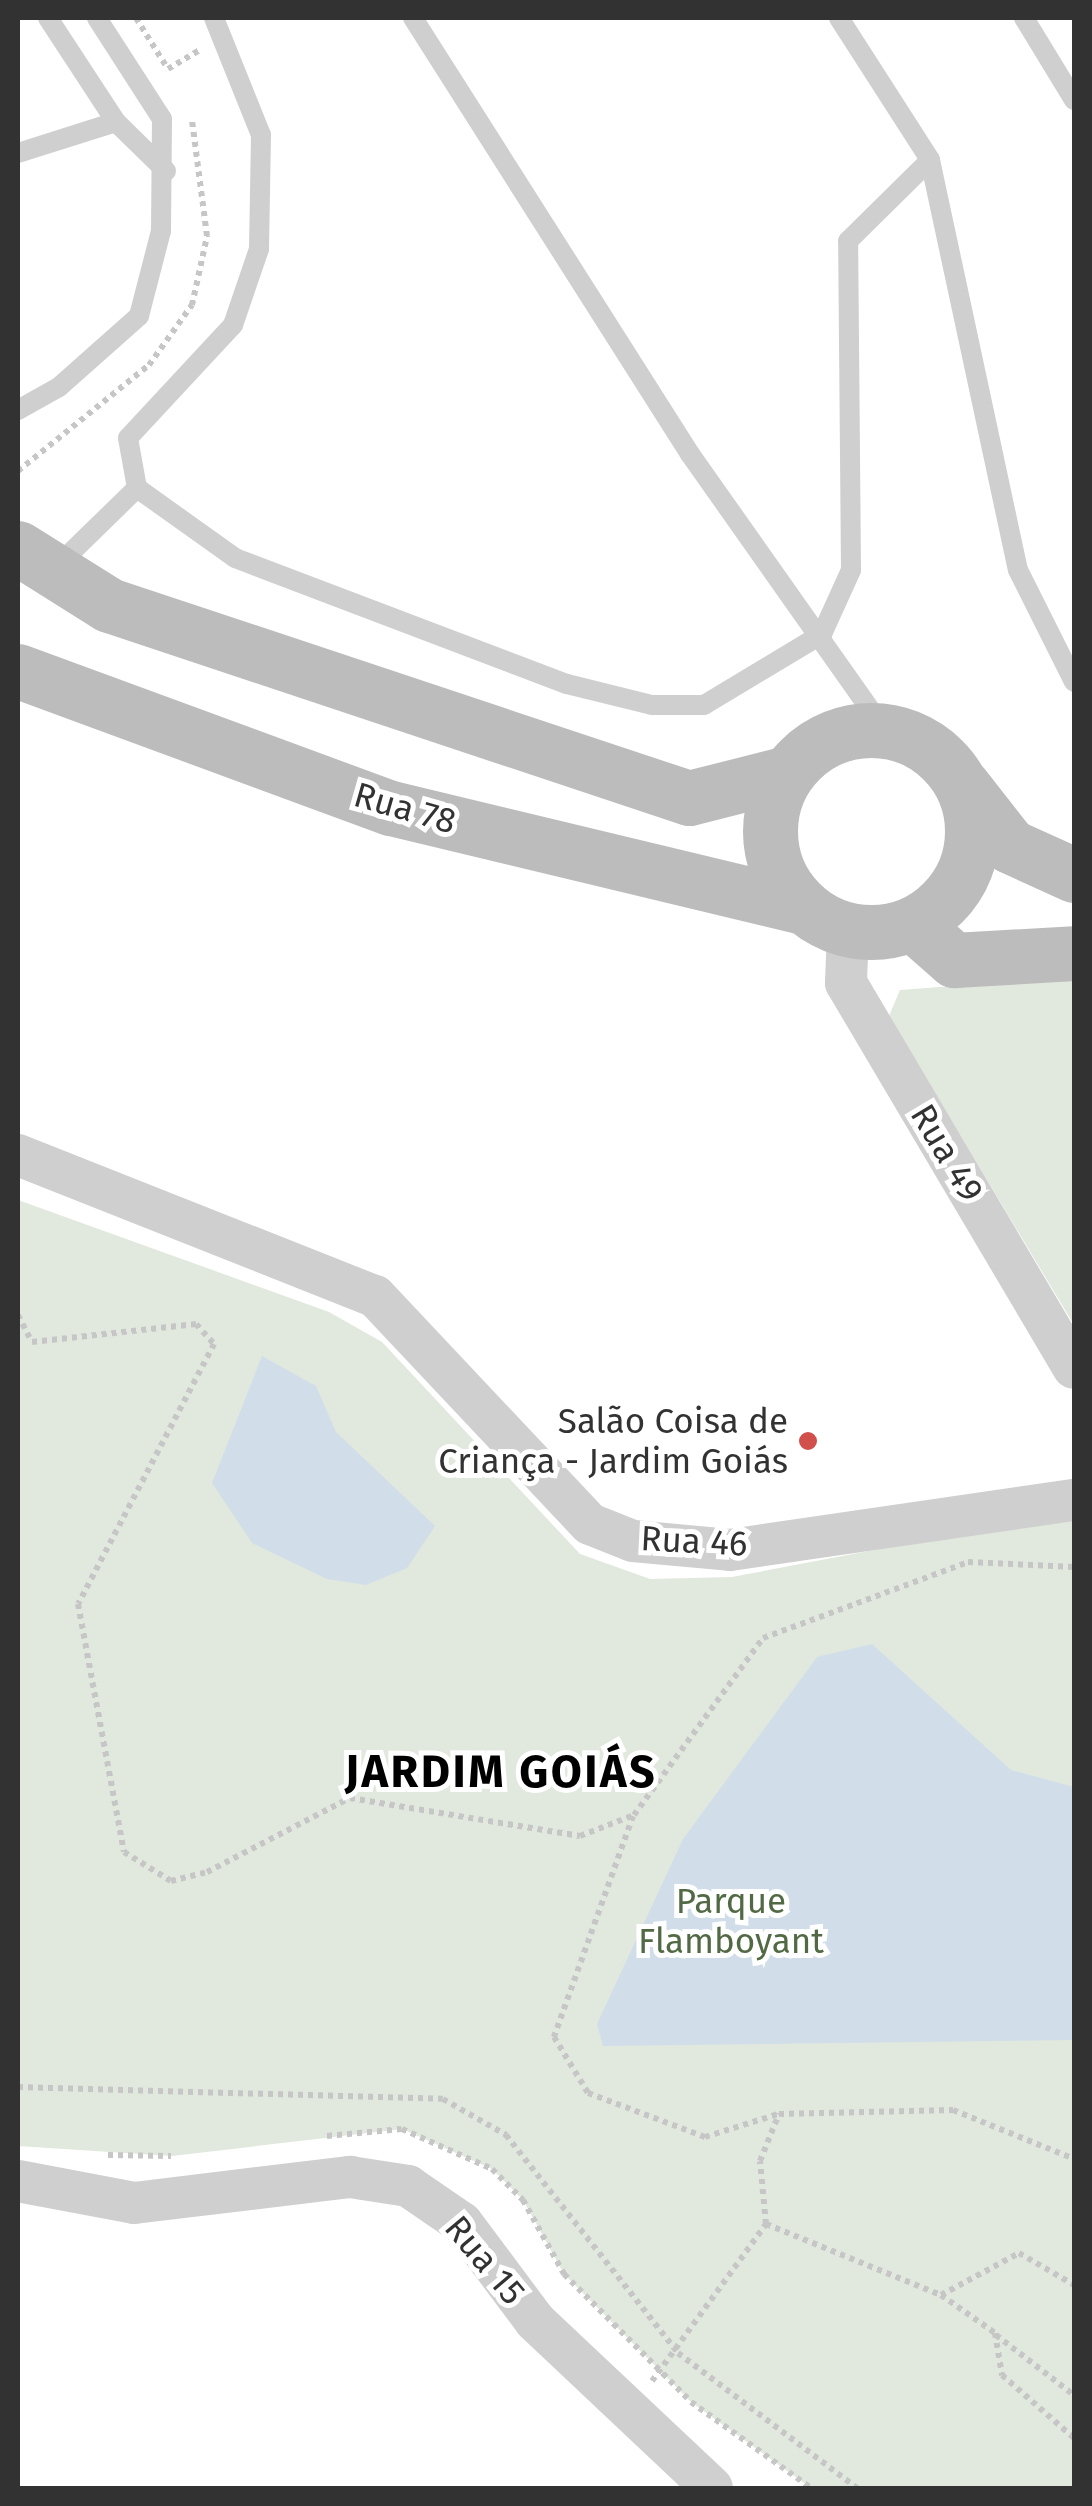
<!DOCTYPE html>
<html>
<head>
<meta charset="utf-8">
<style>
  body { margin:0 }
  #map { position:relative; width:1092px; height:2506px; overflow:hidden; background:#fff; font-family:"Fira Sans",sans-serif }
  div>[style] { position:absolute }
  .green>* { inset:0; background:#e1e8dd }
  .water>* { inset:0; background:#d1deea }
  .path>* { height:6px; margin-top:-3px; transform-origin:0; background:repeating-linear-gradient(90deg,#c6c6c6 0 5px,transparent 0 10px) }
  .lane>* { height:20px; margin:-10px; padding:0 10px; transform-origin:10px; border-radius:10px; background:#cfcfcf }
  .street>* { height:42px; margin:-21px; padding:0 21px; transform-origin:21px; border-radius:21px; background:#cfcfcf }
  .secondary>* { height:55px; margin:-27.5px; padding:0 27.5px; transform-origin:27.5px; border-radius:27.5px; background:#bcbcbc }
  .secondary>.ring { margin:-27.5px; padding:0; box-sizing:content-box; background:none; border:55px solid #bcbcbc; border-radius:50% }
  .dots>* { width:28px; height:28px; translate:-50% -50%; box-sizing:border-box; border:5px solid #fff; border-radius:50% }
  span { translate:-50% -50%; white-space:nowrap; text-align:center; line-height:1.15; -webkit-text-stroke:10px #fff; paint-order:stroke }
  .street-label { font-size:35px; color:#323232 }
  .poi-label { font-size:35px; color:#323232 }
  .right { translate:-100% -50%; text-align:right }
  .park-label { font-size:35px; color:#516a44 }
  .district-label { font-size:45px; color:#000; font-weight:700; letter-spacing:2.5px }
  .frame { position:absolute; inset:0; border:20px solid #323232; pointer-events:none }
</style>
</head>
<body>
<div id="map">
  <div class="green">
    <i style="clip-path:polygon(1074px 977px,1074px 1325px,889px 1016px,900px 990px)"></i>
    <i style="clip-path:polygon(18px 1200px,329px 1312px,382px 1342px,580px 1554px,650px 1579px,732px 1577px,1074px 1512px,1074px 2488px,811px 2488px,691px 2402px,564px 2274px,523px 2200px,492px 2169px,402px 2129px,172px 2156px,18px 2146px)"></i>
  </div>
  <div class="water">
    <i style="clip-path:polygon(262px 1356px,316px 1386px,336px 1432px,435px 1526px,407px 1568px,366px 1585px,327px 1579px,252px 1543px,212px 1483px)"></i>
    <i style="clip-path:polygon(872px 1644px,1011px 1770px,1074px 1787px,1074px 2040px,603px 2046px,597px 2024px,683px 1839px,817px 1657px)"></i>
  </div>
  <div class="path">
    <i style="left:136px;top:18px;width:60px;rotate:57.9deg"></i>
    <i style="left:168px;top:69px;width:39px;rotate:-31deg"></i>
    <i style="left:18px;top:471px;width:169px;rotate:-39deg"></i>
    <i style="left:149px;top:365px;width:74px;rotate:-54.4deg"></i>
    <i style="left:192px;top:305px;width:71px;rotate:-77.7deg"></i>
    <i style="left:207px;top:236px;width:117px;rotate:-97.4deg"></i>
    <i style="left:18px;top:1315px;width:30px;rotate:63deg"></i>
    <i style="left:32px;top:1342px;width:165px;rotate:-6.3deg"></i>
    <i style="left:196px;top:1324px;width:27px;rotate:48deg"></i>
    <i style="left:214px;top:1344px;width:293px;rotate:117.6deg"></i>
    <i style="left:78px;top:1604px;width:252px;rotate:79.5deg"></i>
    <i style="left:124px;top:1852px;width:55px;rotate:31.7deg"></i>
    <i style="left:171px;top:1881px;width:37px;rotate:-14deg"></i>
    <i style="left:207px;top:1872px;width:161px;rotate:-27.4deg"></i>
    <i style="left:350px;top:1798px;width:233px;rotate:9.4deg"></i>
    <i style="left:580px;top:1836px;width:58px;rotate:-21.3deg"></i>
    <i style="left:634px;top:1815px;width:219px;rotate:-53.9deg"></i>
    <i style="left:763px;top:1638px;width:219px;rotate:-20.3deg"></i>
    <i style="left:968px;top:1562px;width:106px;rotate:2.7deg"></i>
    <i style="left:633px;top:1816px;width:235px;rotate:109.7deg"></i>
    <i style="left:554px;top:2037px;width:66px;rotate:58.7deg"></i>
    <i style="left:588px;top:2093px;width:125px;rotate:20.6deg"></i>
    <i style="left:705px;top:2137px;width:77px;rotate:-17.5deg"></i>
    <i style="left:18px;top:2087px;width:425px;rotate:1.6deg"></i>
    <i style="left:443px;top:2099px;width:73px;rotate:29.7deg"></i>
    <i style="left:506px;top:2135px;width:278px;rotate:51.7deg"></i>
    <i style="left:678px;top:2353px;width:224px;rotate:37deg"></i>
    <i style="left:327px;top:2136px;width:75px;rotate:-5.3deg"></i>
    <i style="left:402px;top:2129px;width:98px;rotate:24deg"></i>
    <i style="left:492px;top:2169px;width:44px;rotate:45deg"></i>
    <i style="left:523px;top:2200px;width:85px;rotate:61deg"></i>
    <i style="left:564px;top:2274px;width:180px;rotate:45.2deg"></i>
    <i style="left:691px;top:2402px;width:148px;rotate:35.6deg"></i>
    <i style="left:108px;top:2155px;width:63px;rotate:0.9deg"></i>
    <i style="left:766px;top:2224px;width:189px;rotate:22.1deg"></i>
    <i style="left:941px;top:2295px;width:66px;rotate:35.1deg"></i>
    <i style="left:995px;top:2333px;width:43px;rotate:80.5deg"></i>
    <i style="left:1002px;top:2375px;width:96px;rotate:41.2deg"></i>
    <i style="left:941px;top:2295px;width:89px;rotate:-28.3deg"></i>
    <i style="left:1019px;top:2253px;width:64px;rotate:30.2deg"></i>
    <i style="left:996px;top:2335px;width:98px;rotate:37.6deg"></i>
    <i style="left:652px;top:2381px;width:194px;rotate:-54deg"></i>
    <i style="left:766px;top:2224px;width:63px;rotate:-95.4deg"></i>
    <i style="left:760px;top:2161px;width:51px;rotate:-68deg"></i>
    <i style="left:779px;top:2114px;width:174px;rotate:-1.3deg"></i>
    <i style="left:953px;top:2110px;width:131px;rotate:22deg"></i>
  </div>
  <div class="lane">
    <i style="left:48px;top:18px;width:124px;rotate:56.8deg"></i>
    <i style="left:214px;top:18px;width:126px;rotate:68.1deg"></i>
    <i style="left:261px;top:135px;width:114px;rotate:91deg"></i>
    <i style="left:259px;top:249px;width:80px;rotate:108.9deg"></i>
    <i style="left:233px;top:325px;width:154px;rotate:132.9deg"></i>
    <i style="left:128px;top:438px;width:51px;rotate:79.8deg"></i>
    <i style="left:137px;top:488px;width:120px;rotate:35.5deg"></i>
    <i style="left:235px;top:558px;width:355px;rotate:20.8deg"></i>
    <i style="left:567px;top:684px;width:88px;rotate:13.9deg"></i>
    <i style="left:652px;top:705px;width:52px"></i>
    <i style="left:704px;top:705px;width:138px;rotate:-31deg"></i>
    <i style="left:822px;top:634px;width:70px;rotate:-65.6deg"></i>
    <i style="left:851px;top:570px;width:329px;rotate:-90.5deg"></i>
    <i style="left:848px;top:241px;width:115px;rotate:-44.6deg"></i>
    <i style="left:413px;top:18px;width:517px;rotate:57.57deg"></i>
    <i style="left:690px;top:454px;width:338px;rotate:54.8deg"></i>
    <i style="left:839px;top:18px;width:169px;rotate:57.3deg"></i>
    <i style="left:930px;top:160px;width:419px;rotate:77.9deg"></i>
    <i style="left:1018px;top:570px;width:125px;rotate:63.4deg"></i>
    <i style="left:1024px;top:18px;width:96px;rotate:58.6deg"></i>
    <i style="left:18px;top:153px;width:103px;rotate:-17.6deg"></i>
    <i style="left:116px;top:122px;width:70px;rotate:44.4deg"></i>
    <i style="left:18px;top:410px;width:47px;rotate:-29.3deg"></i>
    <i style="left:59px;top:387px;width:107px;rotate:-41.6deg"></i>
    <i style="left:139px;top:316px;width:88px;rotate:-75.5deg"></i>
    <i style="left:161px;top:231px;width:112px;rotate:-89.5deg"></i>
    <i style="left:162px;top:119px;width:120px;rotate:-122.8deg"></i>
    <i style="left:56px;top:567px;width:113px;rotate:-44.3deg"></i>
  </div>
  <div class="street">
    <i style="left:848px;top:930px;width:53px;rotate:92.2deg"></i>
    <i style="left:846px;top:983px;width:447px;rotate:59.4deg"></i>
    <i style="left:18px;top:1155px;width:384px;rotate:21.6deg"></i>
    <i style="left:375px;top:1296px;width:313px;rotate:46.7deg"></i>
    <i style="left:590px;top:1524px;width:46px;rotate:21.6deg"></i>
    <i style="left:633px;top:1541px;width:97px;rotate:5.3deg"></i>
    <i style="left:730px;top:1550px;width:348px;rotate:-8.3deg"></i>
    <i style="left:18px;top:2181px;width:118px;rotate:10.7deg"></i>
    <i style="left:134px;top:2203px;width:218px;rotate:-6.9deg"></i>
    <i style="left:350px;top:2177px;width:59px;rotate:8.8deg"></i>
    <i style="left:408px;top:2186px;width:65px;rotate:34.4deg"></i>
    <i style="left:462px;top:2223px;width:122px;rotate:53.3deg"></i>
    <i style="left:535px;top:2321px;width:243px;rotate:43.3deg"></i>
  </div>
  <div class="secondary">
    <i style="left:18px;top:548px;width:107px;rotate:32.1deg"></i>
    <i style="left:109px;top:605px;width:611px;rotate:18.41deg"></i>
    <i style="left:689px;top:798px;width:102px;rotate:-14.2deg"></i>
    <i style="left:18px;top:671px;width:397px;rotate:20.2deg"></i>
    <i style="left:391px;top:808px;width:424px;rotate:13.5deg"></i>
    <i class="ring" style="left:770px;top:730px;width:147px;height:147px"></i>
    <i style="left:963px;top:786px;width:76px;rotate:51.9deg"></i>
    <i style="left:1010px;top:846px;width:70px;rotate:24.4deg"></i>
    <i style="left:913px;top:924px;width:55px;rotate:41.3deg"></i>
    <i style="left:954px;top:960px;width:120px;rotate:-3.3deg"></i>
  </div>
  <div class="dots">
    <i style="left:808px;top:1441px;background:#d2504b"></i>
  </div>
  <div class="street-label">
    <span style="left:405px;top:808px;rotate:16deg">Rua 78</span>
    <span style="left:947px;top:1153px;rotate:59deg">Rua 49</span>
    <span style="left:694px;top:1541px;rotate:3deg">Rua 46</span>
    <span style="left:485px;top:2260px;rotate:50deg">Rua 15</span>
  </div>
  <div class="poi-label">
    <span class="right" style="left:788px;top:1441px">Salão Coisa de<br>Criança - Jardim Goiás</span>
  </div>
  <div class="park-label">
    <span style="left:731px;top:1921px">Parque<br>Flamboyant</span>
  </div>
  <div class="district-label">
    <span style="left:501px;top:1773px">JARDIM GOIÁS</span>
  </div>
  <div class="frame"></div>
</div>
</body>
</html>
